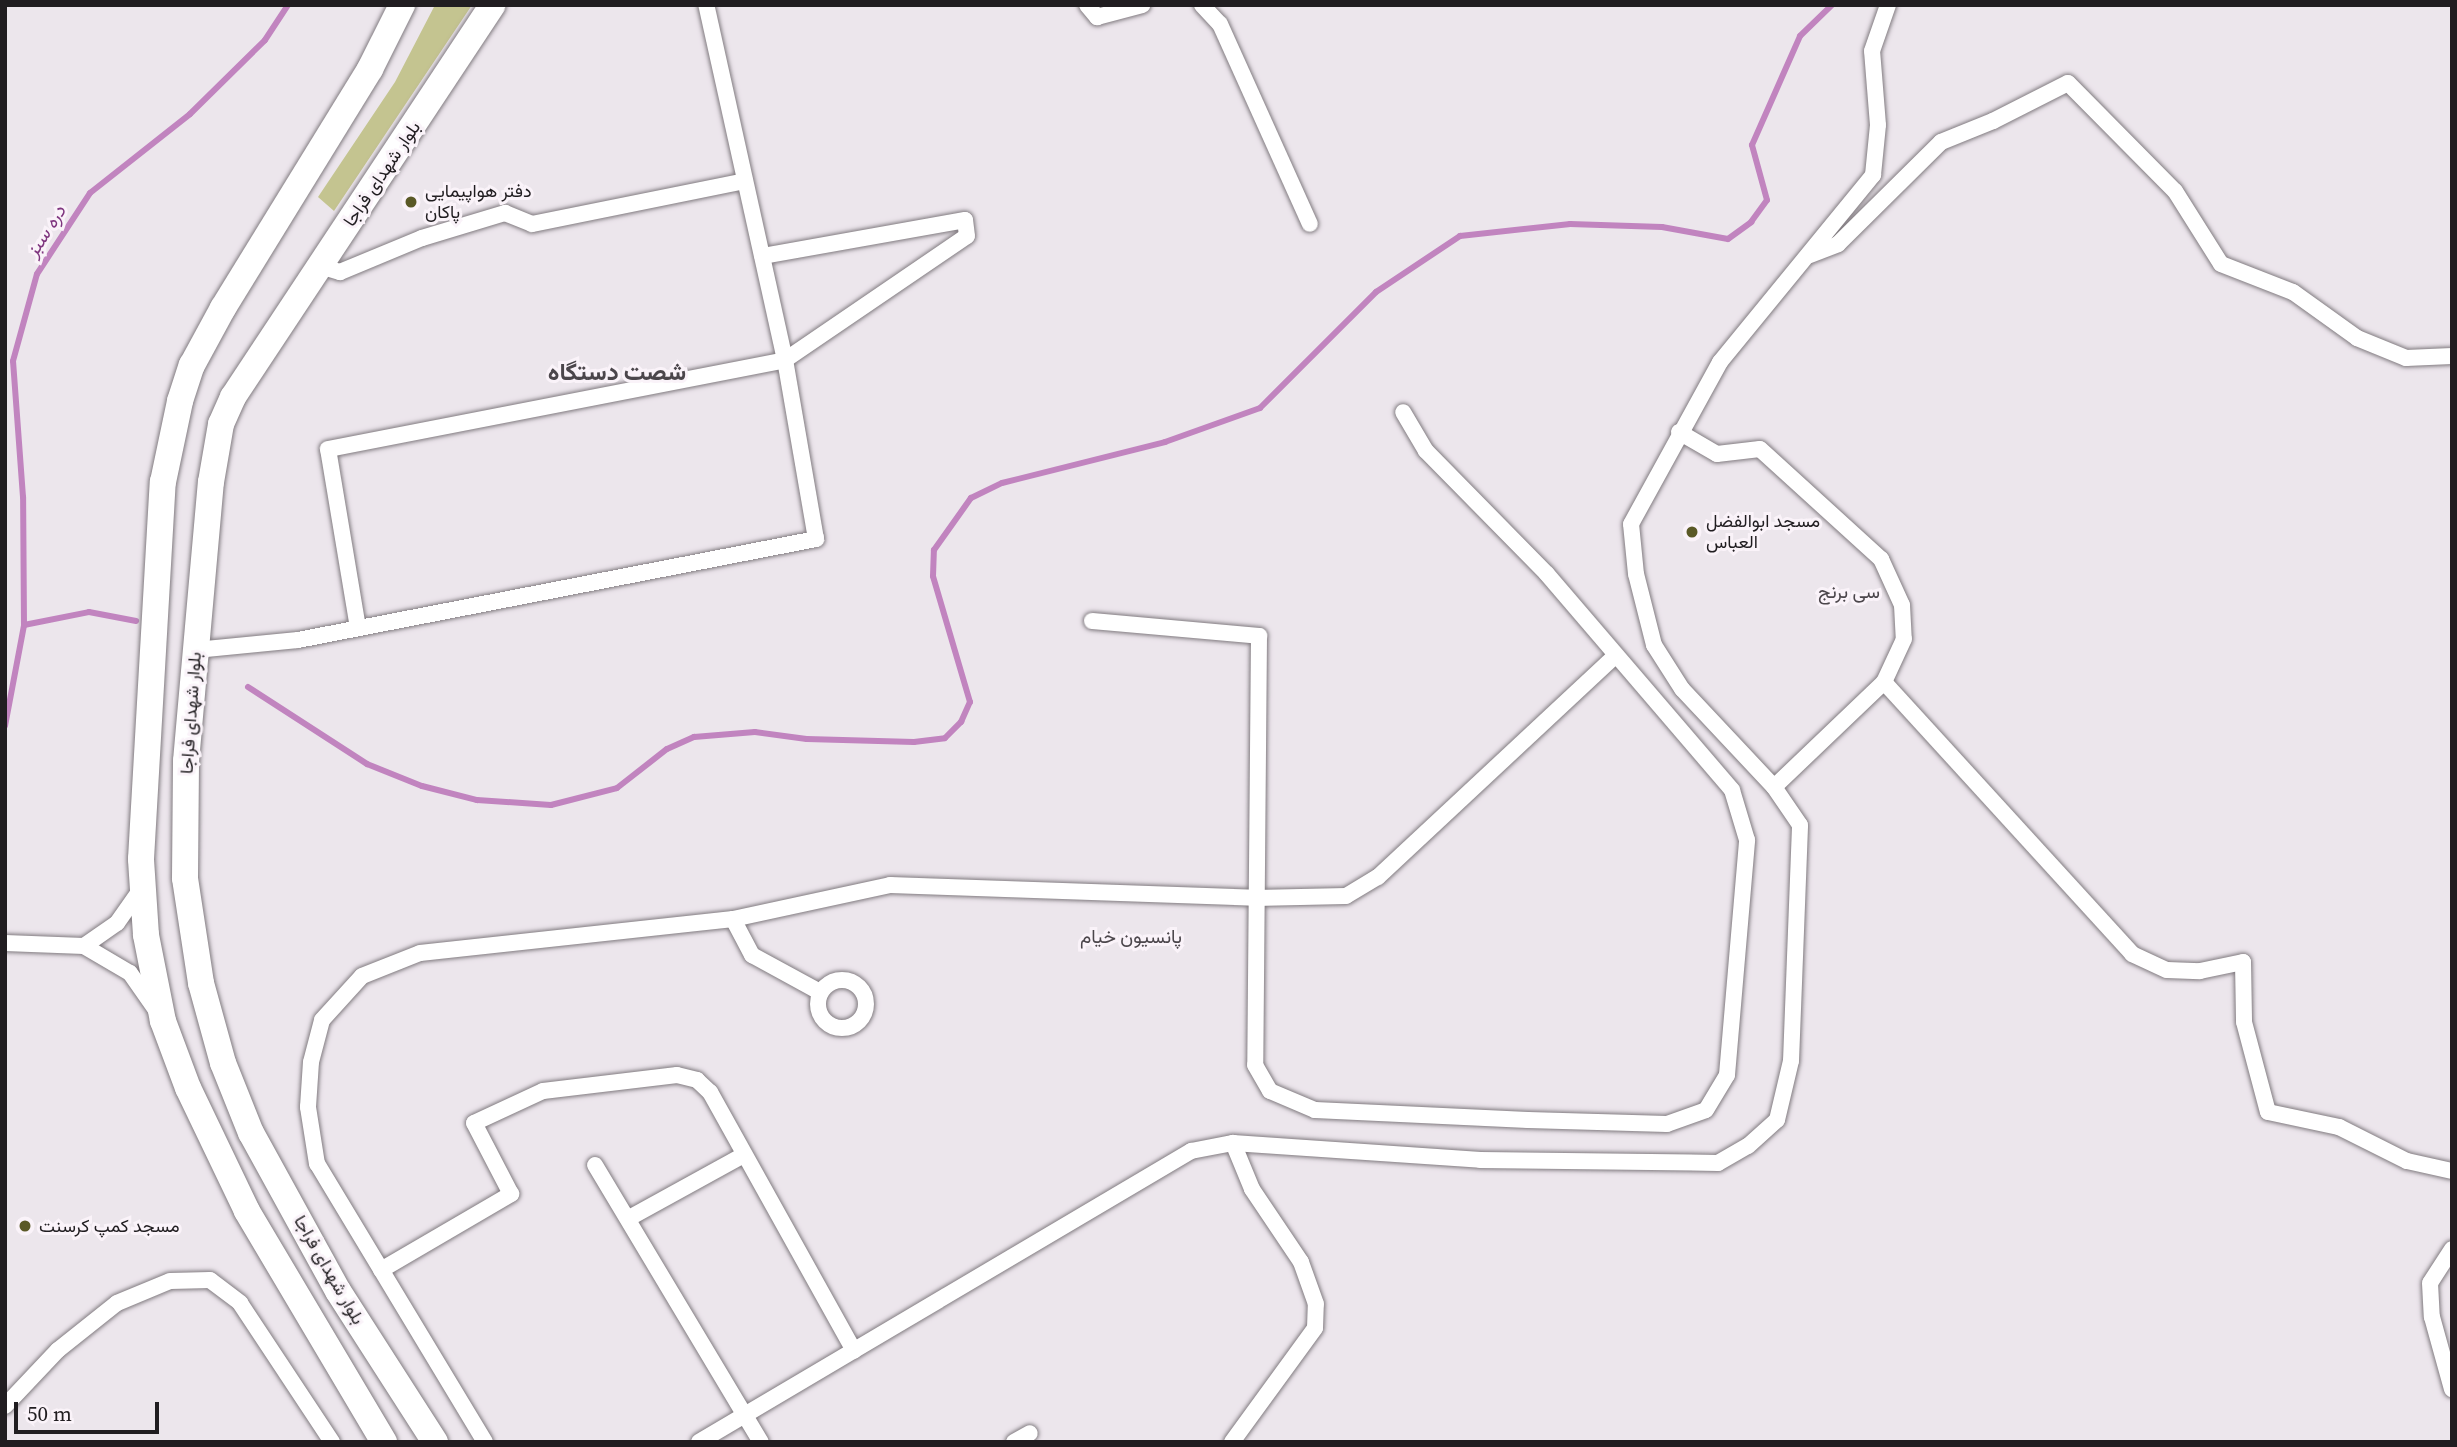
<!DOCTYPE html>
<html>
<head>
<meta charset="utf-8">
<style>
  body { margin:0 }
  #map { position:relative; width:2457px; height:1447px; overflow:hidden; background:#ece6ec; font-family:"Source Serif 4",Vazirmatn,serif }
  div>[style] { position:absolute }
  .green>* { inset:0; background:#c4c490 }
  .stream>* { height:6px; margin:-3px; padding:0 3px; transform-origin:3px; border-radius:3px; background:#c184bf }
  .roads { filter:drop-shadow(0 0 2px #817b80) drop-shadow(0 0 2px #817b80) }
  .minor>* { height:16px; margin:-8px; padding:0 8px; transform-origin:8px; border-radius:8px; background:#fff }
  .minor>.ring { margin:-8px; padding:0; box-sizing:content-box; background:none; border:16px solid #fff; border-radius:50% }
  .primary>* { height:26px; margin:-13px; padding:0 13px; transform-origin:13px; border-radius:13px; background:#fff }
  .dots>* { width:19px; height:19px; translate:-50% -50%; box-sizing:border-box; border:4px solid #faf3f9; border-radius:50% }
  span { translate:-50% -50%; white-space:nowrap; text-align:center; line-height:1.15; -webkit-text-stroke:6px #faf3f9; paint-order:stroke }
  .street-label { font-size:18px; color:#201d20 }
  .poi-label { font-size:18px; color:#201d20 }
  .left { translate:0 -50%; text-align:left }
  .water-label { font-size:19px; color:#7f367f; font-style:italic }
  .neighbourhood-label { font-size:19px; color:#4b464b }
  .district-label { font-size:24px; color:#4b464b; font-weight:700 }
  .frame { position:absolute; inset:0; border:7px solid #201d20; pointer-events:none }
  .scale { position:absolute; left:14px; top:1402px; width:145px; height:32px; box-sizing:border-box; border:4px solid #201d20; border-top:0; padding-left:9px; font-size:21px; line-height:24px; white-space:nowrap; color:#201d20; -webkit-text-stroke:5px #faf3f9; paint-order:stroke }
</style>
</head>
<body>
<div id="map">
  <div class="green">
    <i style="clip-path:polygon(435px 5px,472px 5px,334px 211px,318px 197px,395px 82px)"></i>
  </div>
  <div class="stream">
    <i style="left:24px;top:625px;width:66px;rotate:-11.3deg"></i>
    <i style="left:89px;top:612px;width:48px;rotate:10.8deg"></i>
    <i style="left:248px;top:687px;width:142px;rotate:32.9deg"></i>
    <i style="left:367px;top:764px;width:59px;rotate:21.8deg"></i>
    <i style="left:422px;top:786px;width:57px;rotate:14.3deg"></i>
    <i style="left:477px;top:800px;width:74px;rotate:3.9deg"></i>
    <i style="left:551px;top:805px;width:68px;rotate:-14.4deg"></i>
    <i style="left:617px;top:788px;width:63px;rotate:-38deg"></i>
    <i style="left:667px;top:749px;width:30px;rotate:-24deg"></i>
    <i style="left:694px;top:737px;width:61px;rotate:-4.7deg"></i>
    <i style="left:755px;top:732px;width:52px;rotate:7.7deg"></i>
    <i style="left:807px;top:739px;width:107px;rotate:1.6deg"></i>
    <i style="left:914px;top:742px;width:31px;rotate:-7deg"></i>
    <i style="left:945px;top:738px;width:23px;rotate:-45deg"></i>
    <i style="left:961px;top:722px;width:22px;rotate:-66deg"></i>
    <i style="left:970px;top:702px;width:131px;rotate:-106.4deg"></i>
    <i style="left:933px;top:576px;width:26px;rotate:-88deg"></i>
    <i style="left:934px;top:550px;width:64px;rotate:-54.6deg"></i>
    <i style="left:971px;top:498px;width:34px;rotate:-26deg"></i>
    <i style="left:1002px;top:483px;width:168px;rotate:-14.1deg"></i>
    <i style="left:1165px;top:442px;width:101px;rotate:-19.7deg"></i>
    <i style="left:1260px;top:408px;width:164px;rotate:-45deg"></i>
    <i style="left:1376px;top:292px;width:101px;rotate:-33.7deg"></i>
    <i style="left:1460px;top:236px;width:111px;rotate:-6.2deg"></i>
    <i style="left:1570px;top:224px;width:92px;rotate:1.9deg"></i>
    <i style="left:1662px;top:227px;width:67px;rotate:10.3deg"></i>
    <i style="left:1728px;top:239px;width:29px;rotate:-36deg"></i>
    <i style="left:1751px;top:222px;width:27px;rotate:-54deg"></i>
    <i style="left:1767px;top:200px;width:57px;rotate:-105.3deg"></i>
    <i style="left:1752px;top:145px;width:119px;rotate:-66.2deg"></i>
    <i style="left:1800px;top:36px;width:45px;rotate:-44.1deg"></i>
    <i style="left:5px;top:726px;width:103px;rotate:-79.3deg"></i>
    <i style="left:24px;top:625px;width:128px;rotate:-90.4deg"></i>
    <i style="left:23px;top:497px;width:136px;rotate:-94.2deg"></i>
    <i style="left:13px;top:361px;width:90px;rotate:-74.6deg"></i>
    <i style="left:37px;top:274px;width:97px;rotate:-56.8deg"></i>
    <i style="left:90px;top:193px;width:127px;rotate:-38.3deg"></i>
    <i style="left:190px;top:114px;width:105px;rotate:-44.6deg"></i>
    <i style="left:265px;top:40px;width:42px;rotate:-56.7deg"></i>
  </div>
  <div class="roads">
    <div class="minor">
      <i style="left:1087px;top:5px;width:16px;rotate:50deg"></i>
      <i style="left:1097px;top:17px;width:47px;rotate:-14.9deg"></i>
      <i style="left:1202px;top:5px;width:26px;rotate:47deg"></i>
      <i style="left:1220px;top:24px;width:219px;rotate:65.8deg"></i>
      <i style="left:1810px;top:255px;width:30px;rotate:-21deg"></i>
      <i style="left:1838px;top:244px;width:145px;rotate:-44.7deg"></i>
      <i style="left:1941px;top:142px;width:56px;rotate:-22deg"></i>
      <i style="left:1993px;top:121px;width:84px;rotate:-26.9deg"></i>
      <i style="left:2068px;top:83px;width:152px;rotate:45.3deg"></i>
      <i style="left:2175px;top:191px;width:86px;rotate:57.8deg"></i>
      <i style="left:2221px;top:264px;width:77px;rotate:21.3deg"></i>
      <i style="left:2293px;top:292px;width:79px;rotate:35.7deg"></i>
      <i style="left:2357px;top:338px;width:53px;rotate:22.2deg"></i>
      <i style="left:2406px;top:358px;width:46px;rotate:-2.5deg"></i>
      <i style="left:320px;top:266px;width:21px;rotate:17deg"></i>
      <i style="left:340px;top:272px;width:89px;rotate:-22.5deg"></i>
      <i style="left:422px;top:238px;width:87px;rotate:-16.8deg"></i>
      <i style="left:505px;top:213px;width:29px;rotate:22deg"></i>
      <i style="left:532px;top:224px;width:217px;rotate:-11.4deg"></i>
      <i style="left:1679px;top:432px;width:44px;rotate:30.1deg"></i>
      <i style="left:1717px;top:454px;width:43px;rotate:-6.6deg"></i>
      <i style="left:1760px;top:449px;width:164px;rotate:42.3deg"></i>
      <i style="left:1881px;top:559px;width:51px;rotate:65.5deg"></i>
      <i style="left:1902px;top:605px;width:34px;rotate:87deg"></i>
      <i style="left:1904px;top:639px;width:47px;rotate:114.9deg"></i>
      <i style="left:1884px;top:682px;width:152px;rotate:136.3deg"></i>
      <i style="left:1092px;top:621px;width:168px;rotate:5.1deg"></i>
      <i style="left:1259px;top:636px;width:429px;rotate:90.5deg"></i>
      <i style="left:1255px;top:1065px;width:30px;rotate:60deg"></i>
      <i style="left:1270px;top:1091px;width:49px;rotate:22.9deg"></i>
      <i style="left:1315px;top:1110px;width:213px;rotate:2.7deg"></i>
      <i style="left:1528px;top:1120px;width:139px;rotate:1.6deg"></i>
      <i style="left:1667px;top:1124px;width:41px;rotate:-19.7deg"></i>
      <i style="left:1706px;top:1110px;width:41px;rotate:-59deg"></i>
      <i style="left:1727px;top:1075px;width:236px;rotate:-85.1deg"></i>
      <i style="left:1747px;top:840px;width:52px;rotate:-106.7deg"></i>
      <i style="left:1732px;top:790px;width:284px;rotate:-130.6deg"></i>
      <i style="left:1547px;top:574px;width:173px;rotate:-134.5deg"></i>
      <i style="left:1426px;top:451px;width:45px;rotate:-120.5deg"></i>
      <i style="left:358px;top:628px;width:181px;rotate:-99.5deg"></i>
      <i style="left:328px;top:449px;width:466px;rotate:-11deg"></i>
      <i style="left:785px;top:360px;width:220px;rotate:-34.3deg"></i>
      <i style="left:967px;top:236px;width:16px;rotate:-97deg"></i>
      <i style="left:965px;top:220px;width:206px;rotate:169.9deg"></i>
      <i style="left:196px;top:650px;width:102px;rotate:-5.6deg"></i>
      <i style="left:298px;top:640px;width:528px;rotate:-11.03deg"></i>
      <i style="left:816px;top:539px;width:182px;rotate:-99.8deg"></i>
      <i style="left:785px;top:360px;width:364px;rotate:-102.5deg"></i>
      <i style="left:1884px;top:682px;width:368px;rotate:47.6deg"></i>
      <i style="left:2132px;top:954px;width:38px;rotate:25deg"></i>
      <i style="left:2167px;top:970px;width:33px;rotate:2deg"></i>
      <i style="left:2200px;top:971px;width:44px;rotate:-11.8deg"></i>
      <i style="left:2243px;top:962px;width:60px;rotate:89deg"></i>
      <i style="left:2244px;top:1022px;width:93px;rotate:75.1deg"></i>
      <i style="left:2268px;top:1112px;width:73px;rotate:11.9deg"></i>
      <i style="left:2339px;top:1127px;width:76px;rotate:26.6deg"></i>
      <i style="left:2407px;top:1161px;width:46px;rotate:12.5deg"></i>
      <i style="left:143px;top:886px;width:45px;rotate:125.1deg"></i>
      <i style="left:117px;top:923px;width:40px;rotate:145.1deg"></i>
      <i style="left:84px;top:946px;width:53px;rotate:30.4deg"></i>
      <i style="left:130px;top:973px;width:45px;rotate:54.9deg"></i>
      <i style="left:733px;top:919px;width:41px;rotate:62.2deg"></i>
      <i style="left:752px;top:955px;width:77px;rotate:28.6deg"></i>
      <i style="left:5px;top:943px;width:79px;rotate:2.2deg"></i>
      <i class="ring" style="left:818px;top:980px;width:32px;height:32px"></i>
      <i style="left:595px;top:1165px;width:323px;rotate:59.1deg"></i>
      <i style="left:631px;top:1217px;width:127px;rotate:-28.8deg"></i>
      <i style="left:2452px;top:1249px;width:40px;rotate:122.9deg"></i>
      <i style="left:2430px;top:1283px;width:34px;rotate:87deg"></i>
      <i style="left:2432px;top:1317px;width:75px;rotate:74.5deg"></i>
      <i style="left:381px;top:1270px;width:151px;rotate:-30.3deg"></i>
      <i style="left:511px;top:1194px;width:80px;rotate:-117.5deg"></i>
      <i style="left:474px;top:1123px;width:76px;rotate:-24.9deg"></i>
      <i style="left:543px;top:1091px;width:135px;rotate:-6.8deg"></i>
      <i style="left:677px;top:1075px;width:21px;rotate:14deg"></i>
      <i style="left:697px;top:1080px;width:18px;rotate:43deg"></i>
      <i style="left:710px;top:1092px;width:296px;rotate:60.9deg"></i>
      <i style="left:5px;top:1406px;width:77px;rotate:-46.6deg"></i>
      <i style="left:58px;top:1350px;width:75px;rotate:-38.5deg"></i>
      <i style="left:117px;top:1303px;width:57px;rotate:-22.5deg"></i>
      <i style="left:170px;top:1281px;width:40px;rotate:-1.4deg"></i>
      <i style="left:210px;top:1280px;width:38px;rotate:37deg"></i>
      <i style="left:240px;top:1303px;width:167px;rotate:56.5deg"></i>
      <i style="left:485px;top:1442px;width:325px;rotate:-121.1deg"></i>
      <i style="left:317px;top:1164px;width:58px;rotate:-99deg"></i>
      <i style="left:308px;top:1107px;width:45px;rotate:-86.2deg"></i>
      <i style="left:311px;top:1062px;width:43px;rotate:-75.3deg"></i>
      <i style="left:322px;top:1020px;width:59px;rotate:-47.7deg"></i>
      <i style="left:362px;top:976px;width:62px;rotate:-21.6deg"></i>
      <i style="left:420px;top:953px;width:315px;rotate:-6.2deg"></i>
      <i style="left:733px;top:919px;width:161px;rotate:-12.2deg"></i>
      <i style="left:890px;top:885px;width:365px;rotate:2deg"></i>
      <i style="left:1255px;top:898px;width:91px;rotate:-1.3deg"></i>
      <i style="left:1346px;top:896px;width:37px;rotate:-31deg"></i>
      <i style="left:1378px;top:877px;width:323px;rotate:-43deg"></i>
      <i style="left:699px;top:1442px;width:572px;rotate:-30.6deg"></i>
      <i style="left:1191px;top:1151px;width:43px;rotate:-10.8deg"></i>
      <i style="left:1233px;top:1143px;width:248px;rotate:3.9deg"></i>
      <i style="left:1480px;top:1160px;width:238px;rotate:0.7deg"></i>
      <i style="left:1718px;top:1163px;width:34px;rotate:-30deg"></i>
      <i style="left:1748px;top:1146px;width:39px;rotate:-42deg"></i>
      <i style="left:1777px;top:1120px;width:61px;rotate:-76.7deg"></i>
      <i style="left:1791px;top:1061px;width:236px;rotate:-87.8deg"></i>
      <i style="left:1800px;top:825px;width:46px;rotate:-124.4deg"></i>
      <i style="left:1774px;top:787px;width:134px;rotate:-133.2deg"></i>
      <i style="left:1682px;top:689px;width:52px;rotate:-122.5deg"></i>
      <i style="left:1654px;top:645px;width:73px;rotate:-104.2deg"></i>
      <i style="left:1636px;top:574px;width:50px;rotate:-95.7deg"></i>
      <i style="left:1631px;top:524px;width:185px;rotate:-61.2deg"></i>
      <i style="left:1720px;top:362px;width:242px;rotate:-50.7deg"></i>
      <i style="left:1873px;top:175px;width:50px;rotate:-84.3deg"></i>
      <i style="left:1878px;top:125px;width:74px;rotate:-94.6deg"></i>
      <i style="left:1872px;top:51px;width:49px;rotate:-70.8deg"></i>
      <i style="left:1014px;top:1442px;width:18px;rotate:-29deg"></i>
      <i style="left:1232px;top:1442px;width:141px;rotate:-53.9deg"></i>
      <i style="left:1315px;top:1328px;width:24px;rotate:-88deg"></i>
      <i style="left:1316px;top:1304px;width:45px;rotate:-109.7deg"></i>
      <i style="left:1301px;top:1262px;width:88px;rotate:-123.9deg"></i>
      <i style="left:1252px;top:1189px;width:50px;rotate:-112.4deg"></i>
    </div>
    <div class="primary">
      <i style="left:384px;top:1442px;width:269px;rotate:-120.7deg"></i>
      <i style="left:247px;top:1211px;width:136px;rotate:-115.6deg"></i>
      <i style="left:188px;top:1088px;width:72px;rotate:-110.5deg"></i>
      <i style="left:163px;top:1021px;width:88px;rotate:-101.2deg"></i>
      <i style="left:146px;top:935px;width:76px;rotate:-93.8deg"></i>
      <i style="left:141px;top:859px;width:378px;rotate:-86.7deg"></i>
      <i style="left:163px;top:482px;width:83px;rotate:-78.1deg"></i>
      <i style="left:180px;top:401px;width:38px;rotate:-72deg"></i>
      <i style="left:192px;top:365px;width:65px;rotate:-61.5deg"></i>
      <i style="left:223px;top:308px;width:281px;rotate:-58.4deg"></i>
      <i style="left:370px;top:69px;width:72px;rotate:-63.4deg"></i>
      <i style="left:435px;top:1442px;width:179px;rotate:-122.7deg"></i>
      <i style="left:338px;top:1291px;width:180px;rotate:-118.8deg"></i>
      <i style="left:251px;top:1133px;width:75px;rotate:-111.8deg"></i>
      <i style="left:223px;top:1063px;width:83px;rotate:-105.4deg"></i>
      <i style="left:201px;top:983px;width:106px;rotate:-98.7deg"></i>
      <i style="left:185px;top:878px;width:117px;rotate:-89.5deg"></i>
      <i style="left:186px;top:761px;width:280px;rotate:-84.9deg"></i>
      <i style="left:211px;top:482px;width:59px;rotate:-80.2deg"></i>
      <i style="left:221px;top:424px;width:30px;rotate:-66deg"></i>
      <i style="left:233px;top:397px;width:470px;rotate:-56.5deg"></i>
    </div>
  </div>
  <div class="dots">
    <i style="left:411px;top:202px;background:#5a5926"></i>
    <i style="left:1692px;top:532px;background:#5a5926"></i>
    <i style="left:25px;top:1226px;background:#5a5926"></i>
  </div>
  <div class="street-label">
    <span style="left:382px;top:174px;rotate:-56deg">بلوار شهدای فراجا</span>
    <span style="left:191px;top:713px;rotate:-86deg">بلوار شهدای فراجا</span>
    <span style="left:329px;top:1270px;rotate:60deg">بلوار شهدای فراجا</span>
  </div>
  <div class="poi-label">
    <span class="left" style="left:425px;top:202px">دفتر هواپیمایی<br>پاکان</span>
    <span class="left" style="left:1706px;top:532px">مسجد ابوالفضل<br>العباس</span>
    <span class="left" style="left:39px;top:1226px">مسجد کمپ کرسنت</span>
  </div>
  <div class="water-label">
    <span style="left:46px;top:231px;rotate:-57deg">دره سبز</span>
  </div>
  <div class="neighbourhood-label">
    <span style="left:1849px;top:592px">سی برنج</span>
    <span style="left:1131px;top:937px">پانسیون خیام</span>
  </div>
  <div class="district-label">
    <span style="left:617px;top:372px">شصت دستگاه</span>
  </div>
  <div class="frame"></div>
  <div class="scale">50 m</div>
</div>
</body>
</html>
